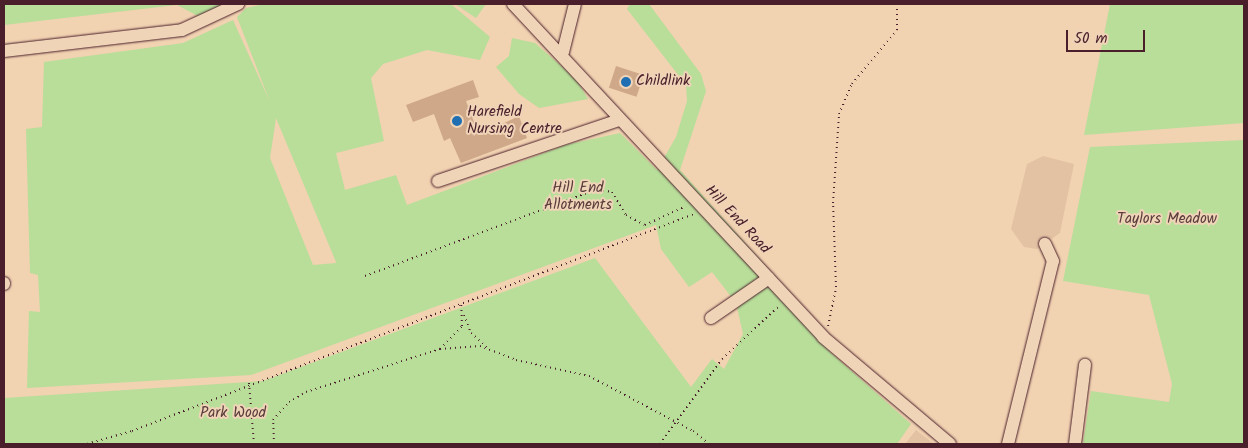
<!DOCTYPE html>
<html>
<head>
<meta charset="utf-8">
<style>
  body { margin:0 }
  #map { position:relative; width:1248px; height:448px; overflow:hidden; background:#f1d2b1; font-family:Kalam,sans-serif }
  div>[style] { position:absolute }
  .built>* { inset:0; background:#e3c2a3 }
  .green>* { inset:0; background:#b8de9a }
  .building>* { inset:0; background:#cea889; transform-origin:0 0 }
  .path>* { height:2px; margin-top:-1px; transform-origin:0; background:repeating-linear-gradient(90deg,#4a1f2b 0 1px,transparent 0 5px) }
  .roads { filter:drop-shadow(0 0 1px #4a1f2b) drop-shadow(0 0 1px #4a1f2b) }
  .minor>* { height:12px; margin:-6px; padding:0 6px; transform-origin:6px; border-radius:6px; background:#f0d4b7 }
  .dots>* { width:14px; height:14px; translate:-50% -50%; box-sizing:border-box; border:2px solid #f0d4b7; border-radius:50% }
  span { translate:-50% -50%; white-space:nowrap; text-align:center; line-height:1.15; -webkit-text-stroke:4px #f0d4b7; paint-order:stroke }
  .poi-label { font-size:15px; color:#4a1f2b }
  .left { translate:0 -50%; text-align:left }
  .park-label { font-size:15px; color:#5a3c3c }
  .street-label { font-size:15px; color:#4a1f2b }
  .frame { position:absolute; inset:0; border:5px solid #4a1f2b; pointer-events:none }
  .scale { position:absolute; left:1066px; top:30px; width:79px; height:22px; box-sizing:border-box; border:2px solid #4a1f2b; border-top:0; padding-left:6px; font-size:15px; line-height:18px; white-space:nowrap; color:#4a1f2b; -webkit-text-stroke:4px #f0d4b7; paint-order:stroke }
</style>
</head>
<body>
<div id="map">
  <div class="built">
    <i style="clip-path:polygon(1043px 156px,1074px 164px,1060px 233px,1037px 249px,1024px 247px,1011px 229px,1027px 164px)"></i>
    <i style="clip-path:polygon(916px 430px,934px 444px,905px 444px)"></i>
  </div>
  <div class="green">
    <i style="clip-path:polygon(4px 4px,224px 4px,198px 16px,177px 5px,4px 25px)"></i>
    <i style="clip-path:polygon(evenodd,264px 4px,451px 4px,490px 37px,480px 60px,427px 50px,383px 64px,371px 78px,384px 141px,336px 153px,345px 190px,396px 175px,407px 205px,565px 145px,620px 133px,657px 170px,676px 137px,687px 101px,686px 85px,627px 9px,630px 4px,649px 4px,701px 74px,706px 91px,680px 170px,817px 323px,829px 351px,911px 424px,897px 444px,4px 444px,4px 398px,263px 381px,595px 258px,691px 387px,712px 359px,724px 369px,743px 334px,736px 303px,712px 272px,689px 287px,661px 249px,656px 225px,251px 375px,27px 388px,29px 311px,40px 312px,38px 275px,30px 273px,26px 129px,42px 127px,44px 62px,183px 43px,233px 20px,270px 102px,237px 17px,246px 8px,264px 4px,276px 118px,336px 262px,336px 263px,313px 265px,270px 158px,276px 118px)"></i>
    <i style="clip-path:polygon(455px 4px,486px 4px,476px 18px)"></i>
    <i style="clip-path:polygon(1110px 4px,1244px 4px,1244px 123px,1084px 135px)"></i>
    <i style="clip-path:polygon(512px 38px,535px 43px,576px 79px,588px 99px,539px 108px,519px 94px,496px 67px,509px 56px)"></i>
    <i style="clip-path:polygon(1244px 140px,1244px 444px,1083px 444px,1091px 391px,1169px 402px,1172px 384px,1149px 295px,1063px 281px,1090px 147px)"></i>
  </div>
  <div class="building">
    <i style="left:616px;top:66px;width:29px;height:23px;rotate:18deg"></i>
    <i style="clip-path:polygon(473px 80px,479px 97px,466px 101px,479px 135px,519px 116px,527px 138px,461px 163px,450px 138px,444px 141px,434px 114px,413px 122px,406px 105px)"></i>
  </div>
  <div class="path">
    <i style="left:365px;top:276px;width:249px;rotate:-20.5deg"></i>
    <i style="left:598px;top:189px;width:14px;rotate:12deg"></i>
    <i style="left:612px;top:192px;width:27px;rotate:59deg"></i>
    <i style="left:626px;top:215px;width:21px;rotate:28deg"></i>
    <i style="left:645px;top:225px;width:45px;rotate:-24.9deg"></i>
    <i style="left:464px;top:315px;width:19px;rotate:69deg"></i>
    <i style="left:471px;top:333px;width:24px;rotate:42deg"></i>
    <i style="left:828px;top:326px;width:40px;rotate:-78deg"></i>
    <i style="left:836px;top:287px;width:84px;rotate:-92deg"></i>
    <i style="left:833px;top:203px;width:89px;rotate:-86.1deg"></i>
    <i style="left:839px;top:114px;width:33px;rotate:-67deg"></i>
    <i style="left:852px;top:84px;width:70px;rotate:-50.2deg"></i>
    <i style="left:897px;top:30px;width:26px;rotate:-90deg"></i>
    <i style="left:440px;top:349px;width:32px;rotate:-46deg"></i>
    <i style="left:462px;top:326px;width:24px;rotate:-92deg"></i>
    <i style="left:249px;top:383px;width:61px;rotate:85.3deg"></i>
    <i style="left:87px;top:444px;width:47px;rotate:-16.1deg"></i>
    <i style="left:132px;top:431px;width:602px;rotate:-21.11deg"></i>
    <i style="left:274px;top:444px;width:24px;rotate:-92deg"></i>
    <i style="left:273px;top:420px;width:24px;rotate:-48deg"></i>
    <i style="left:289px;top:402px;width:20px;rotate:-30deg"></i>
    <i style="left:306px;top:392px;width:141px;rotate:-17.8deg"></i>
    <i style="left:440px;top:349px;width:40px;rotate:-4.3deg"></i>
    <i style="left:480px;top:346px;width:39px;rotate:21deg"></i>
    <i style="left:516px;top:360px;width:75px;rotate:12.4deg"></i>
    <i style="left:589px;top:376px;width:118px;rotate:27.9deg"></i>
    <i style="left:693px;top:431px;width:21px;rotate:39deg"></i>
    <i style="left:660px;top:444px;width:105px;rotate:-53.9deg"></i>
    <i style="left:722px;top:359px;width:76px;rotate:-42.9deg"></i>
  </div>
  <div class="roads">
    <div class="minor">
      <i style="left:513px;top:4px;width:455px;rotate:47deg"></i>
      <i style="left:823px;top:337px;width:166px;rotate:40.1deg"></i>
      <i style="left:4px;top:51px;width:179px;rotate:-6.7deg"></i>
      <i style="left:182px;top:30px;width:62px;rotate:-24.9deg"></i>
      <i style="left:563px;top:52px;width:49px;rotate:-76deg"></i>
      <i style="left:438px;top:181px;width:191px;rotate:-18.6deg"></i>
      <i style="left:4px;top:283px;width:1px;rotate:90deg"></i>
      <i style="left:711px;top:318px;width:70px;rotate:-34.6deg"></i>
      <i style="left:1008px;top:444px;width:188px;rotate:-76.2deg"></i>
      <i style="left:1053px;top:261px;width:19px;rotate:-115deg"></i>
      <i style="left:1075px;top:444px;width:80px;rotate:-82.8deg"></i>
    </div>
  </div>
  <div class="dots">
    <i style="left:626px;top:82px;background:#1f6fb2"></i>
    <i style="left:457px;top:121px;background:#1f6fb2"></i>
  </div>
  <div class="poi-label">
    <span class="left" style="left:636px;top:82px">Childlink</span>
    <span class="left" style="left:467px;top:121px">Harefield<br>Nursing Centre</span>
  </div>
  <div class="park-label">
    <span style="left:578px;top:197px">Hill End<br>Allotments</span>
    <span style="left:1167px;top:220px">Taylors Meadow</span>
    <span style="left:233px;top:414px">Park Wood</span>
  </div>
  <div class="street-label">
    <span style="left:737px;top:220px;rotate:47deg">Hill End Road</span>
  </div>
  <div class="frame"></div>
  <div class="scale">50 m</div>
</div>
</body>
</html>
